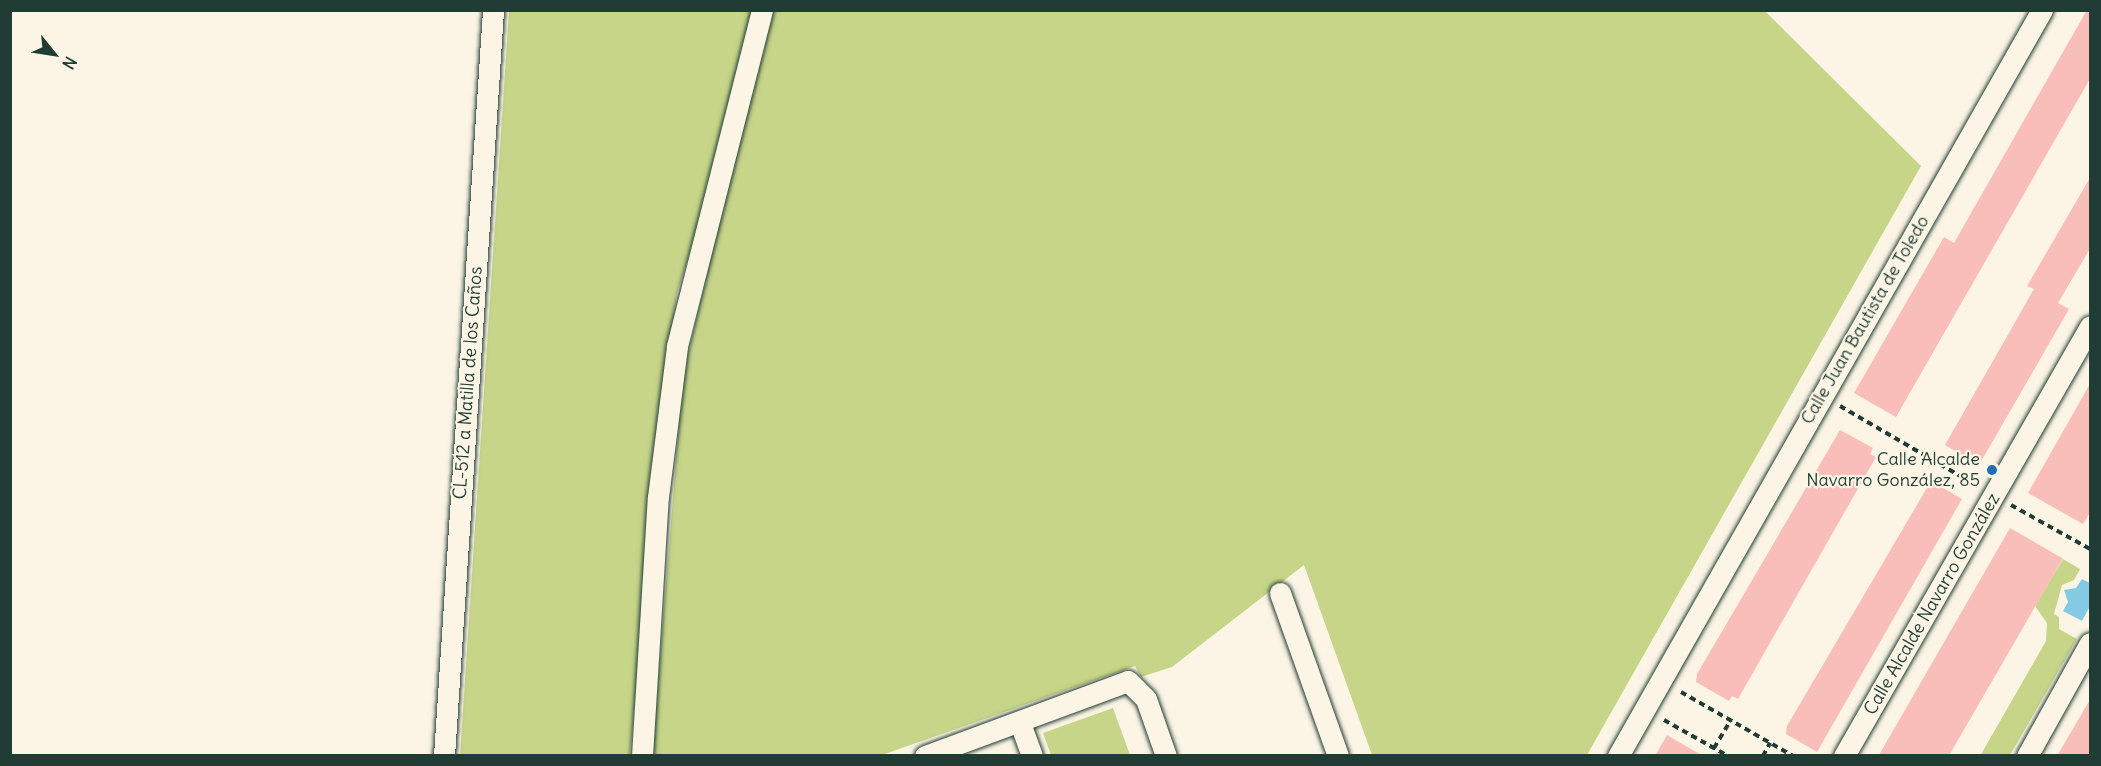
<!DOCTYPE html>
<html>
<head>
<meta charset="utf-8">
<style>
  body { margin:0 }
  #map { position:relative; width:2101px; height:766px; overflow:hidden; background:#fcf5e5; font-family:Delius,sans-serif }
  div>[style] { position:absolute }
  .green>* { inset:0; background:#c7d589 }
  .water>* { inset:0; background:#84cae5 }
  .building>* { inset:0; background:#fabeba; transform-origin:0 0 }
  .path>* { height:4px; margin-top:-2px; transform-origin:0; background:repeating-linear-gradient(90deg,#1f3d34 0 6px,transparent 0 10.5px) }
  .roads { filter:drop-shadow(0 0 2px #1f3d34) drop-shadow(0 0 2px #1f3d34) }
  .minor>* { height:21px; margin:-10.5px; padding:0 10.5px; transform-origin:10.5px; border-radius:10.5px; background:#fcf5e5 }
  .dots>* { width:16px; height:16px; translate:-50% -50%; box-sizing:border-box; border:3px solid #fcf5e5; border-radius:50% }
  span { translate:-50% -50%; white-space:nowrap; text-align:center; line-height:1.15; -webkit-text-stroke:4.5px #fcf5e5; paint-order:stroke }
  .street-label { font-size:18px; color:#1f3d34 }
  .poi-label { font-size:18px; color:#1f3d34 }
  .right { translate:-100% -50%; text-align:right }
  .frame { position:absolute; inset:0; border:12px solid #1f3d34; pointer-events:none }
  .north { position:absolute; left:24px; top:24px; width:60px; height:60px; -webkit-text-stroke:4px #fcf5e5; paint-order:stroke; rotate:120deg; font-size:16px; font-weight:700; line-height:24px; text-align:center; color:#1f3d34 }
  .north::after { content:''; display:block; margin:auto; width:21px; height:27px; background:#1f3d34; clip-path:polygon(50% 0,100% 100%,50% 72%,0 100%) }
</style>
</head>
<body>
<div id="map">
  <div class="green">
    <i style="clip-path:polygon(509px 11px,752px 11px,710px 190px,677px 293px,660px 416px,630px 755px,460px 756px)"></i>
    <i style="clip-path:polygon(770px 11px,1765px 11px,1921px 166px,1587px 755px,1372px 755px,1304px 565px,1172px 667px,1141px 677px,1135px 666px,882px 755px,652px 756px,683px 375px)"></i>
    <i style="clip-path:polygon(2063px 559px,2080px 569px,2074px 580px,2062px 585px,2054px 614px,2059px 617px,2059px 629px,2077px 639px,2010px 755px,1980px 756px,2046px 641px,2047px 623px,2035px 606px)"></i>
    <i style="clip-path:polygon(1113px 708px,1130px 755px,1051px 755px,1043px 733px)"></i>
  </div>
  <div class="water">
    <i style="clip-path:polygon(2082px 579px,2090px 583px,2090px 606px,2082px 621px,2063px 611px,2068px 602px,2064px 590px,2076px 588px)"></i>
  </div>
  <div class="building">
    <i style="clip-path:polygon(2087px 10px,2091px 10px,2091px 77px,1896px 417px,1854px 393px,1944px 237px,1954px 243px)"></i>
    <i style="clip-path:polygon(2091px 176px,2091px 247px,2058px 303px,2069px 309px,1979px 465px,1945px 445px,2034px 289px,2027px 286px)"></i>
    <i style="clip-path:polygon(2091px 382px,2091px 511px,2083px 524px,2028px 493px)"></i>
    <i style="clip-path:polygon(1840px 430px,1873px 448px,1870px 454px,1876px 457px,1738px 699px,1732px 696px,1729px 701px,1696px 682px,1697px 674px)"></i>
    <i style="clip-path:polygon(1931px 481px,1962px 499px,1817px 752px,1786px 734px,1787px 726px)"></i>
    <i style="left:2010px;top:528px;width:61px;height:263px;rotate:30deg"></i>
    <i style="clip-path:polygon(2091px 698px,2091px 756px,2057px 756px)"></i>
    <i style="clip-path:polygon(1667px 735px,1703px 756px,1655px 756px)"></i>
  </div>
  <div class="path">
    <i style="left:1840px;top:406px;width:157px;rotate:30.2deg"></i>
    <i style="left:2011px;top:505px;width:90px;rotate:29.1deg"></i>
    <i style="left:1681px;top:692px;width:129px;rotate:29.7deg"></i>
    <i style="left:1664px;top:720px;width:73px;rotate:29.4deg"></i>
    <i style="left:1714px;top:748px;width:33px;rotate:-59deg"></i>
    <i style="left:1763px;top:756px;width:15px;rotate:-62deg"></i>
  </div>
  <div class="roads">
    <div class="minor">
      <i style="left:1280px;top:593px;width:173px;rotate:70.4deg"></i>
      <i style="left:1020px;top:723px;width:35px;rotate:70deg"></i>
      <i style="left:444px;top:756px;width:748px;rotate:-86.24deg"></i>
      <i style="left:642px;top:756px;width:259px;rotate:-86.5deg"></i>
      <i style="left:658px;top:497px;width:152px;rotate:-82.8deg"></i>
      <i style="left:677px;top:346px;width:347px;rotate:-75.8deg"></i>
      <i style="left:925px;top:756px;width:216px;rotate:-20.3deg"></i>
      <i style="left:1128px;top:681px;width:25px;rotate:45deg"></i>
      <i style="left:1146px;top:699px;width:60px;rotate:70.7deg"></i>
      <i style="left:1618px;top:756px;width:858px;rotate:-60.39deg"></i>
      <i style="left:1844px;top:756px;width:495px;rotate:-60.2deg"></i>
      <i style="left:2027px;top:756px;width:129px;rotate:-60.9deg"></i>
    </div>
  </div>
  <div class="dots">
    <i style="left:1992px;top:470px;background:#1f6fb2"></i>
  </div>
  <div class="street-label">
    <span style="left:1865px;top:320px;rotate:-60deg">Calle Juan Bautista de Toledo</span>
    <span style="left:468px;top:383px;rotate:-86deg">CL-512 a Matilla de los Caños</span>
    <span style="left:1932px;top:604px;rotate:-60deg">Calle Alcalde Navarro González</span>
  </div>
  <div class="poi-label">
    <span class="right" style="left:1980px;top:470px">Calle Alcalde<br>Navarro González, 85</span>
  </div>
  <div class="frame"></div>
  <div class="north">N</div>
</div>
</body>
</html>
